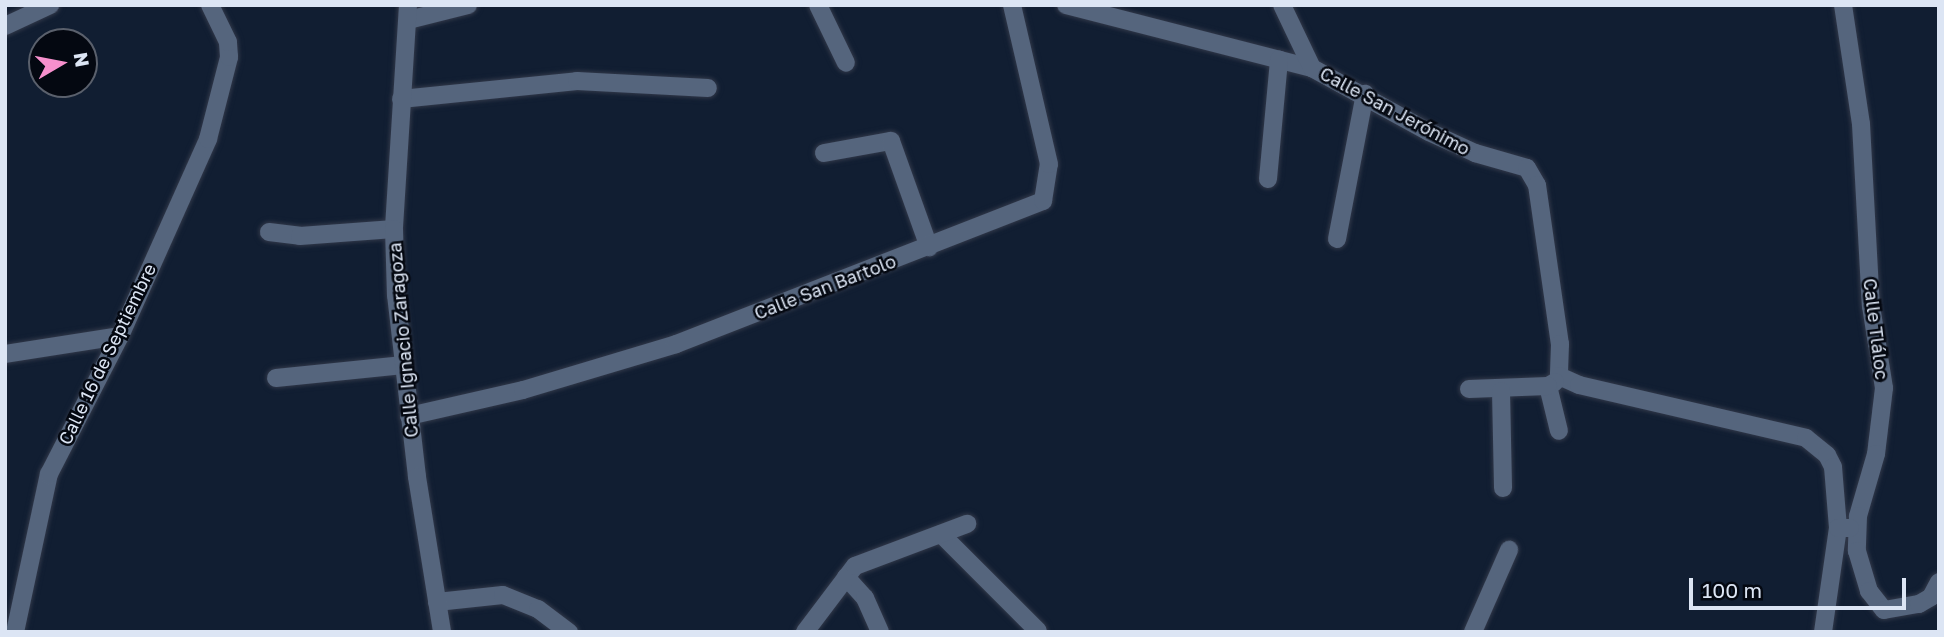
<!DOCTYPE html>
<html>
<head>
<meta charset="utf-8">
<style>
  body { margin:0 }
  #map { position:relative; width:1944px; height:637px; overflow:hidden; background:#111e32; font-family:"Golos Text",sans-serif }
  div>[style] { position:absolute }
  .roads { filter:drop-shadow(0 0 2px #313849) drop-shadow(0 0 2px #313849) }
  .minor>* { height:18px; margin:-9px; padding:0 9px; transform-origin:9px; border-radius:9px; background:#55657d }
  .tertiary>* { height:18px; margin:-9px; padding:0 9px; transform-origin:9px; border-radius:9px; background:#55657d }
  span { translate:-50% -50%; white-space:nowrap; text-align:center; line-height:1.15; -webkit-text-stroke:5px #040811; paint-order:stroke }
  .street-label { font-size:18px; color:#dce5f4 }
  .frame { position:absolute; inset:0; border:7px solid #dce5f4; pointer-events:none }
  .north { position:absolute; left:28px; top:28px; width:70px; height:70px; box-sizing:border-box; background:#040811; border:2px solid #5a606c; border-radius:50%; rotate:80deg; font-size:19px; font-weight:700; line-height:28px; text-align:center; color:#dce5f4 }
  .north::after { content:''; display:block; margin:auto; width:24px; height:32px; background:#f790cd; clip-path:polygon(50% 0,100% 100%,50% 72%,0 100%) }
  .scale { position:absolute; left:1689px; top:578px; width:217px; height:32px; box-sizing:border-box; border:4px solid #dce5f4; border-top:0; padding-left:9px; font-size:21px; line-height:24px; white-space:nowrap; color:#dce5f4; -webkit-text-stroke:5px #040811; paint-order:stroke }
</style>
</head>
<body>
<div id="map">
  <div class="roads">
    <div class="minor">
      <i style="left:818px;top:5px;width:64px;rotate:64.2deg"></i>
      <i style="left:1066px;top:5px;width:254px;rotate:14.4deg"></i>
      <i style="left:1312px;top:68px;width:133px;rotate:28.7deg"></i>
      <i style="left:1429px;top:132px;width:51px;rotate:24.5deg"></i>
      <i style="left:1475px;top:153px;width:54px;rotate:16.1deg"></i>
      <i style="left:1527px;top:168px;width:20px;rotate:60deg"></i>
      <i style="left:1537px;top:185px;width:161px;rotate:81.8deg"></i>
      <i style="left:1560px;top:344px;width:32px;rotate:92deg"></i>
      <i style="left:1282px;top:5px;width:70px;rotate:64.5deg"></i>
      <i style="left:1843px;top:5px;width:120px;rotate:81.4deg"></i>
      <i style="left:1861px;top:124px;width:182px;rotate:86.9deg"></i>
      <i style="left:1871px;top:306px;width:83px;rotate:81deg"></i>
      <i style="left:1884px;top:388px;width:66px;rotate:96.9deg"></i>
      <i style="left:1876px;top:454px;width:65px;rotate:106.2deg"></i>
      <i style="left:1858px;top:516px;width:35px;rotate:92deg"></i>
      <i style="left:1857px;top:551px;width:42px;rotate:73.3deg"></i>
      <i style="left:1869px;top:591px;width:24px;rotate:52deg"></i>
      <i style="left:1884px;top:610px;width:36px;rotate:-10deg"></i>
      <i style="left:1919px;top:604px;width:14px;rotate:-30deg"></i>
      <i style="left:1931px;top:597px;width:17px;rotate:-62deg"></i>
      <i style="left:408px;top:20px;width:62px;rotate:-14deg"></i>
      <i style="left:5px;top:26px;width:50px;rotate:-25deg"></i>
      <i style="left:401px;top:99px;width:177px;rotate:-5.8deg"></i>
      <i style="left:577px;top:81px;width:131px;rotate:3.1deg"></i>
      <i style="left:824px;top:153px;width:68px;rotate:-10.2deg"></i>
      <i style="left:891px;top:141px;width:113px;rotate:70.3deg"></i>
      <i style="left:1268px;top:179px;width:120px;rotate:-84.7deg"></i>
      <i style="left:269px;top:232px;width:31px;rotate:7deg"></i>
      <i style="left:300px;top:236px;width:94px;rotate:-4.3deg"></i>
      <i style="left:1337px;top:239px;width:148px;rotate:-79.1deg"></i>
      <i style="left:5px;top:354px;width:116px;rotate:-8.9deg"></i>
      <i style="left:1559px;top:376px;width:22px;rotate:24deg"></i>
      <i style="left:1579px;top:385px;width:233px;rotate:13.1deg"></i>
      <i style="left:1806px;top:438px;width:27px;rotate:39deg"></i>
      <i style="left:1827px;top:455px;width:13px;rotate:63deg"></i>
      <i style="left:1833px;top:467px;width:61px;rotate:85.3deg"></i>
      <i style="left:276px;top:378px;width:128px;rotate:-5.8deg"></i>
      <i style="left:1555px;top:382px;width:8px;rotate:150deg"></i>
      <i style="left:1548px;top:386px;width:46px;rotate:76.3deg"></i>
      <i style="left:1469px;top:389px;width:79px;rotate:-2.2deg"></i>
      <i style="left:1501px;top:391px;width:97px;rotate:88.8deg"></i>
      <i style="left:409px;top:416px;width:117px;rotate:-12.8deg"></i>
      <i style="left:523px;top:390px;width:160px;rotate:-16.7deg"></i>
      <i style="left:676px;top:344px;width:394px;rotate:-21.3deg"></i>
      <i style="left:1043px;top:201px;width:37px;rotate:-81deg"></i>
      <i style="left:1049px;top:164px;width:163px;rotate:-103.1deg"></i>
      <i style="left:941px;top:534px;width:137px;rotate:45deg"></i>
      <i style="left:846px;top:577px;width:28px;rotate:48deg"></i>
      <i style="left:865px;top:598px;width:37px;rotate:66deg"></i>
      <i style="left:437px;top:602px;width:66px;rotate:-6.1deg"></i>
      <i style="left:503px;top:595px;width:38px;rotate:22deg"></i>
      <i style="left:538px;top:609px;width:39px;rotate:37deg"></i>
      <i style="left:15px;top:632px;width:162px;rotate:-77.9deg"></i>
      <i style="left:49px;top:474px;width:155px;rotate:-62.8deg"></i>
      <i style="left:120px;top:336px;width:216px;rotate:-65.9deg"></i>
      <i style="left:208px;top:139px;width:85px;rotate:-75.6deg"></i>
      <i style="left:229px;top:57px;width:15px;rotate:-94deg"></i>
      <i style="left:228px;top:42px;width:41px;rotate:-115.9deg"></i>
      <i style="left:805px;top:632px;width:83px;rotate:-52.9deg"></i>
      <i style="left:855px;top:566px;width:120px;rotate:-20.6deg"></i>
      <i style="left:1473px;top:632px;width:90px;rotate:-66.3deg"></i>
      <i style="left:1823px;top:632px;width:105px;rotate:-81.8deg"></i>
      <i style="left:1838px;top:528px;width:12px"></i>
    </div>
    <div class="tertiary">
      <i style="left:408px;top:5px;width:224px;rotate:93.6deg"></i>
      <i style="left:394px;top:229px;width:66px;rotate:88.3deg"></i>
      <i style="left:396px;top:295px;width:183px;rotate:83.4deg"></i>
      <i style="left:417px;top:477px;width:157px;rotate:80.8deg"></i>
    </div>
  </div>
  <div class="street-label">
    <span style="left:1395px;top:111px;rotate:28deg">Calle San Jerónimo</span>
    <span style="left:825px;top:287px;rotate:-21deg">Calle San Bartolo</span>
    <span style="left:1876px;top:329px;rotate:83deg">Calle Tláloc</span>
    <span style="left:403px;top:340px;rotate:-95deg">Calle Ignacio Zaragoza</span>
    <span style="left:107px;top:354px;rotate:-64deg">Calle 16 de Septiembre</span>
  </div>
  <div class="frame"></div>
  <div class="north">N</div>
  <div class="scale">100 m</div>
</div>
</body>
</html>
